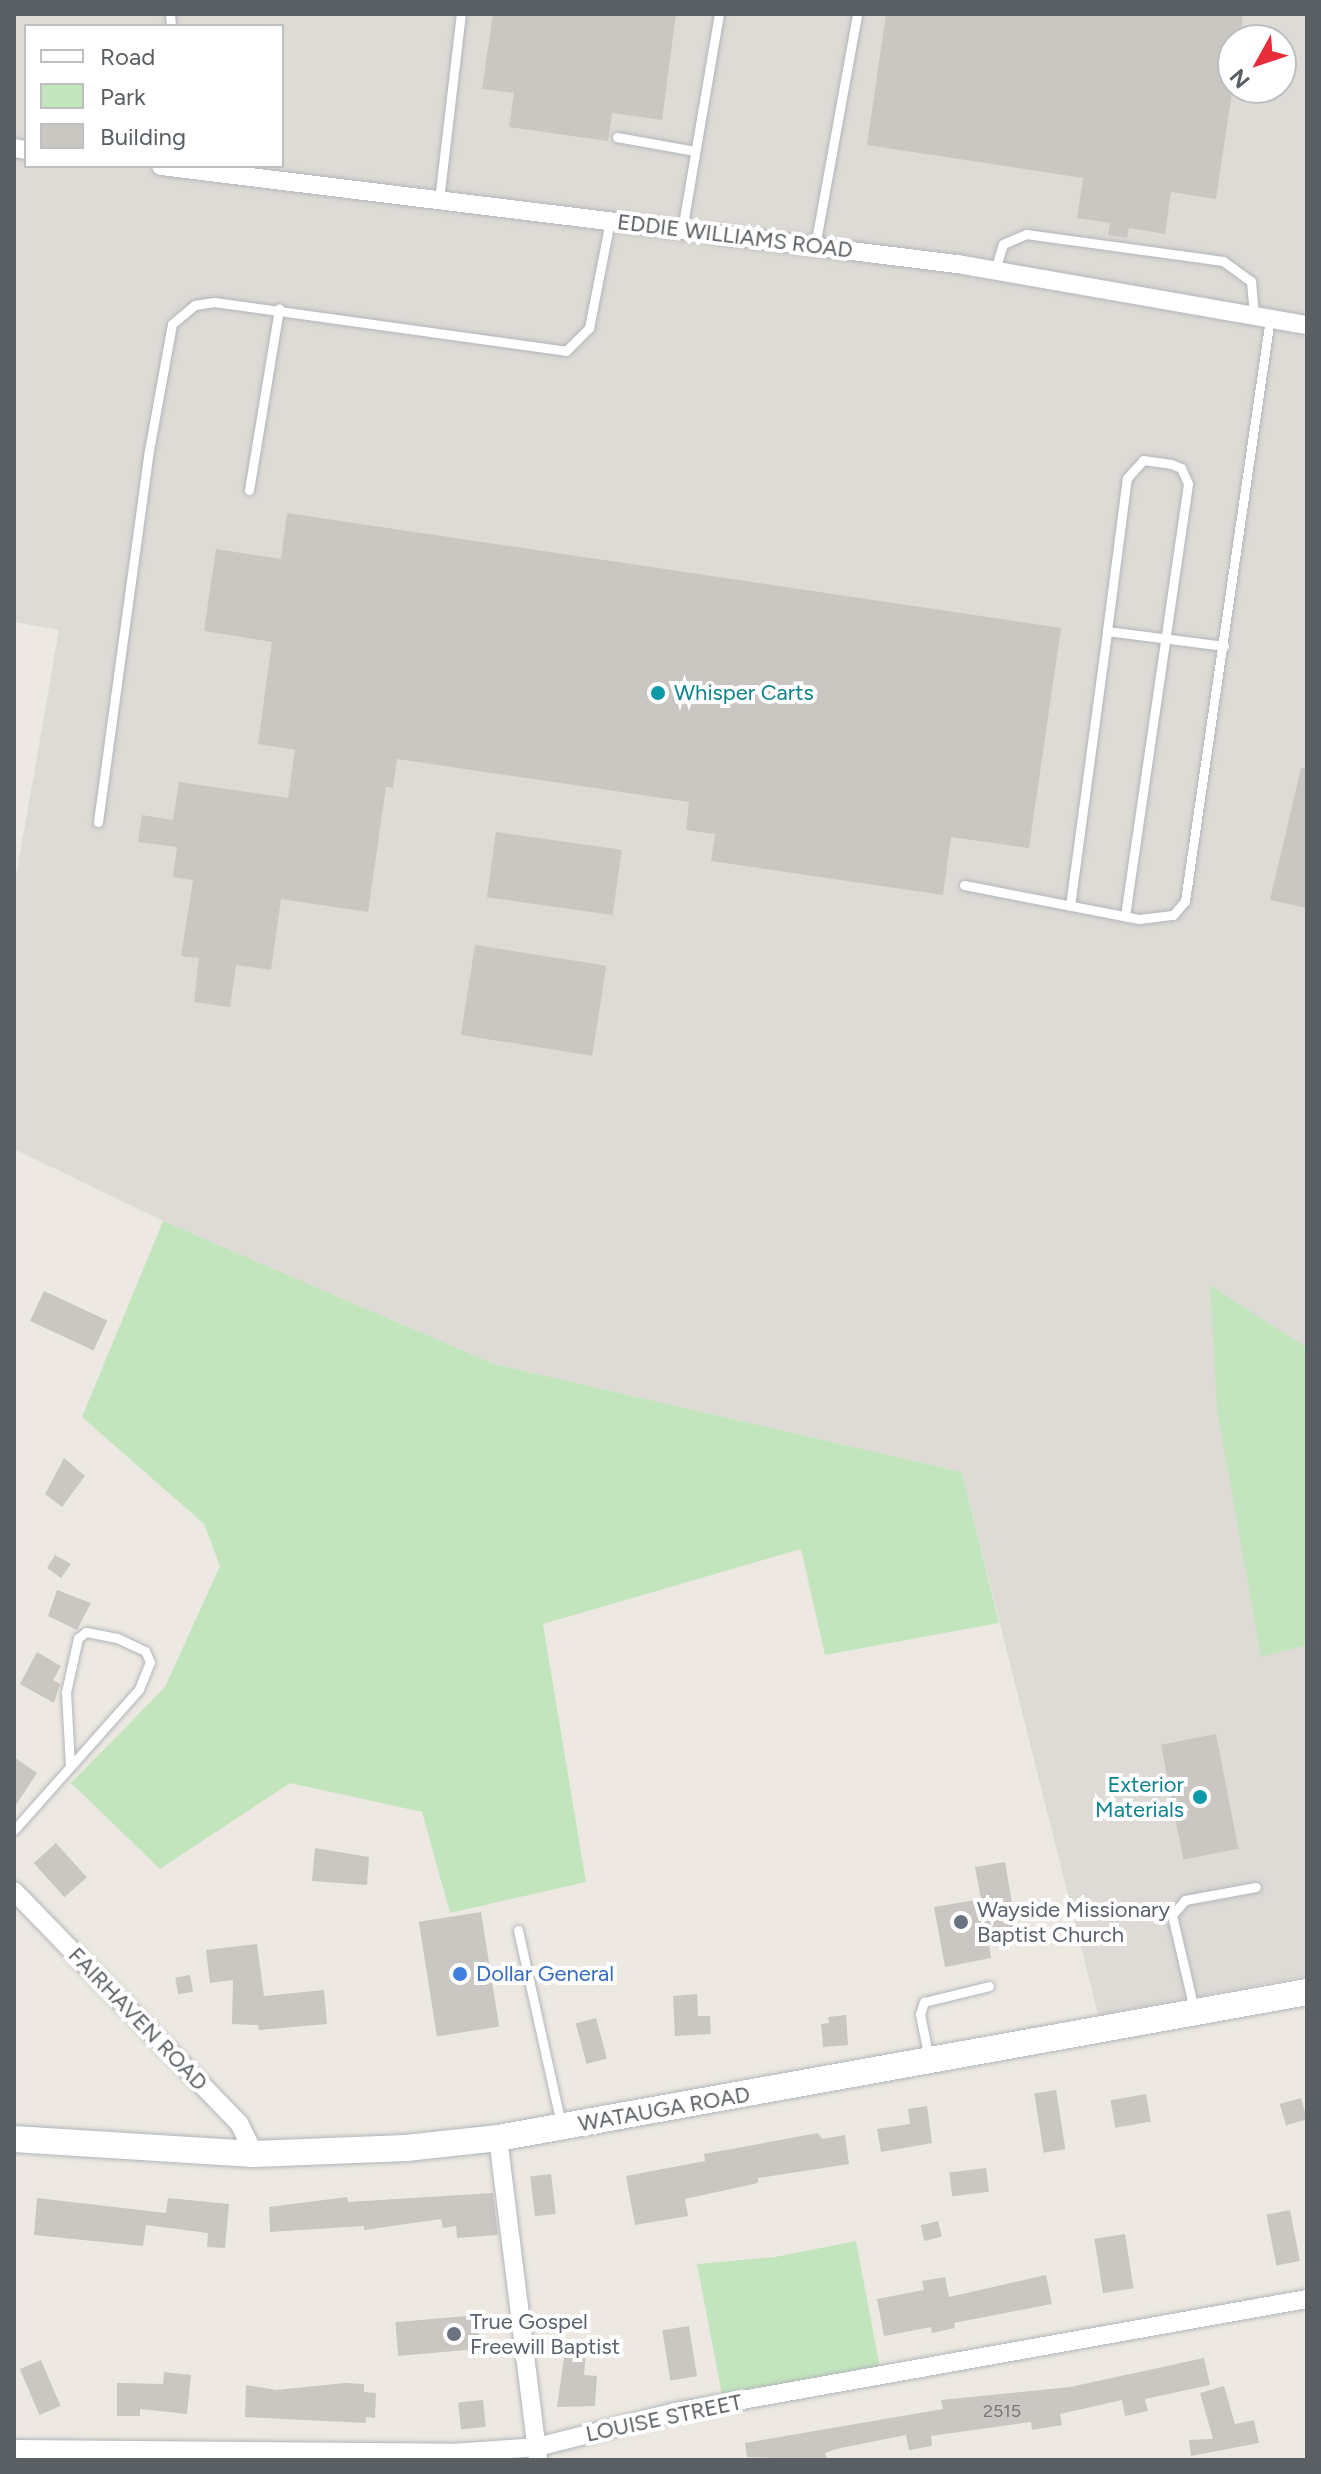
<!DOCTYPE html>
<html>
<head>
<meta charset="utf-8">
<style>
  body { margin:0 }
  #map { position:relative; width:1321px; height:2474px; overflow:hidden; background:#ede9e2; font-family:Figtree,sans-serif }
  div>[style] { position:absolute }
  .industrial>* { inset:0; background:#dedbd6 }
  .green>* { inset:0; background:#c3e5be }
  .building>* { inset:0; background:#cac6c1; transform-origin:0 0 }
  .roads { filter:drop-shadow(0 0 2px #b2b6b9) drop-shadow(0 0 2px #b2b6b9) }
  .service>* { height:9px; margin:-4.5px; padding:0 4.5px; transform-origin:4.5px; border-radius:4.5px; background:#fff }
  .minor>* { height:18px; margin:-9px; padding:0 9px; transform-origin:9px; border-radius:9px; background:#fff }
  .secondary>* { height:26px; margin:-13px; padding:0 13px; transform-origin:13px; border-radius:13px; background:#fff }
  .dots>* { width:22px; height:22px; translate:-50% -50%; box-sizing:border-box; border:4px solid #fff; border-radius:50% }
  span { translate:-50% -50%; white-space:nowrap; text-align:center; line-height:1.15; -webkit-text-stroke:8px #fff; paint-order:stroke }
  .number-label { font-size:18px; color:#76797a }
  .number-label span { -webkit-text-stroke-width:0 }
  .street-label { font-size:22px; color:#5a5f63 }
  .culture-label { font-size:22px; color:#0d838f }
  .left { translate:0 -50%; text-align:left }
  .right { translate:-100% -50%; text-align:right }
  .worship-label { font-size:22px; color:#5b616d }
  .shop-label { font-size:22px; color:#366cbe }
  .frame { position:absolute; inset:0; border:16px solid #5a5f63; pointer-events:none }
  .legend { position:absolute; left:24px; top:24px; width:260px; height:144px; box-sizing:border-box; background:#fff; border:2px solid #bdbfc1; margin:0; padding:10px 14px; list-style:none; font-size:24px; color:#5a5f63 }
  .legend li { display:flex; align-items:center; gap:16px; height:40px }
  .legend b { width:40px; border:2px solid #bdbfc1 }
  .north { position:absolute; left:1217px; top:24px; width:80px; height:80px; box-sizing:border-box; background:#fff; border:2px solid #bdbfc1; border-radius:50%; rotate:230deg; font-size:22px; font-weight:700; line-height:32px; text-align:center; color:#5a5f63 }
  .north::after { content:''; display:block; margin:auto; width:28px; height:36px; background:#e72d39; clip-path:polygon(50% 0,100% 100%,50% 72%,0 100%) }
</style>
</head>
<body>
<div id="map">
  <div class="industrial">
    <i style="clip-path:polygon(evenodd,14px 14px,1307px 14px,1307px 1976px,1098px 2015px,962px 1472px,494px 1364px,163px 1221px,14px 1149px,14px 888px,59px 630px,14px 622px,14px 14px,26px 26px,282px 26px,282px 166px,26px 166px,26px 26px,14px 14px,1233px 40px,1281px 40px,1281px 88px,1233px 88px,1233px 40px)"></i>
  </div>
  <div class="green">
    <i style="clip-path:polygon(163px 1221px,494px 1364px,962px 1472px,999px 1623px,825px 1655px,801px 1549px,543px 1624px,586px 1882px,450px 1913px,422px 1812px,290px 1783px,160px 1869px,71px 1783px,165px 1687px,220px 1566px,204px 1524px,82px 1417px)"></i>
    <i style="clip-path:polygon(1210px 1285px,1307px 1348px,1307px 1645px,1261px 1657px,1217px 1410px)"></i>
    <i style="clip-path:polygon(856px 2241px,880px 2368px,722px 2395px,697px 2264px,775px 2257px)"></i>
  </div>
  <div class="building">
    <i style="clip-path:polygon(493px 14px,676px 14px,662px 120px,612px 113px,608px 141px,509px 127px,514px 93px,482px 89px)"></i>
    <i style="clip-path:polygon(886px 14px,1243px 14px,1240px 40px,1233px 40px,1233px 86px,1216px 199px,1171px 192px,1165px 234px,1129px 228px,1127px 238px,1108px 235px,1110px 223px,1077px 218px,1083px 178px,867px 145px)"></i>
    <i style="clip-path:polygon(287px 513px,1061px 628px,1029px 848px,951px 837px,943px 895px,711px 861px,715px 834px,686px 830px,689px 802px,397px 759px,393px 788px,386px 787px,368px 912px,281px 899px,271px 970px,236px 965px,230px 1007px,194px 1002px,199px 958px,181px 956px,193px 880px,173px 877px,177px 847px,138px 842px,142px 815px,173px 820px,179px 782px,288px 798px,295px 750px,258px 744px,272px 642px,204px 631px,216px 549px,281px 559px)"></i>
    <i style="clip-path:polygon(1301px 768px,1307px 769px,1307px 908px,1270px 900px)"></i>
    <i style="left:496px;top:832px;width:127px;height:66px;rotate:8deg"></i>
    <i style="left:475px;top:945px;width:133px;height:91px;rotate:9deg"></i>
    <i style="left:44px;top:1291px;width:70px;height:33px;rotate:25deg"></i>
    <i style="clip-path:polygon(64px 1458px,85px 1476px,62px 1507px,45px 1494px)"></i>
    <i style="clip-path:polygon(55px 1555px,71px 1564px,61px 1578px,47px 1568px)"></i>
    <i style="clip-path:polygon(57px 1590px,91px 1603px,77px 1630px,48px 1616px)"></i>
    <i style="clip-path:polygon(37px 1652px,61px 1666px,53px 1680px,60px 1684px,54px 1703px,20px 1684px)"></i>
    <i style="left:1216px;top:1734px;width:117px;height:56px;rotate:79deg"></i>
    <i style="clip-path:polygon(14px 1757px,37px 1773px,14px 1808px)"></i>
    <i style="left:56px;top:1843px;width:46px;height:30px;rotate:48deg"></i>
    <i style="clip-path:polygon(315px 1848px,369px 1857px,367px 1885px,312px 1881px)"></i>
    <i style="clip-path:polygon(1005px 1862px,1017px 1933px,988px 1938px,991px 1958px,945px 1967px,934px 1907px,981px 1899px,975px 1867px)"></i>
    <i style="left:481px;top:1912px;width:116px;height:63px;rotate:81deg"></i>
    <i style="clip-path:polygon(257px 1944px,264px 1996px,324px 1990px,327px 2024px,259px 2030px,258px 2025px,232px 2024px,233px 1980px,210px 1983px,206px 1950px)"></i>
    <i style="left:190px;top:1975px;width:17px;height:15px;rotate:80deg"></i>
    <i style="clip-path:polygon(697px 1994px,698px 2016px,710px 2016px,711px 2034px,675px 2036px,673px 1996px)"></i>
    <i style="clip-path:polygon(846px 2015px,848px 2045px,823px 2047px,821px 2024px,829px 2023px,828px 2017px)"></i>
    <i style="left:596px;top:2018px;width:42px;height:21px;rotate:75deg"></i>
    <i style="left:1056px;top:2090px;width:60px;height:22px;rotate:81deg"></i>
    <i style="left:1146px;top:2094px;width:28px;height:36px;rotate:80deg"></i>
    <i style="left:1301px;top:2098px;width:22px;height:22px;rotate:74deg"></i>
    <i style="clip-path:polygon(927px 2106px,932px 2143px,881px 2152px,877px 2129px,910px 2124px,908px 2109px)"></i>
    <i style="clip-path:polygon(818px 2133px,822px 2139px,845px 2135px,849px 2164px,758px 2178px,758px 2183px,685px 2199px,688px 2216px,635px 2225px,626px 2176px,705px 2161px,704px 2154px)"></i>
    <i style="left:986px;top:2168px;width:24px;height:37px;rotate:83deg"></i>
    <i style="left:551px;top:2174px;width:40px;height:21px;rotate:83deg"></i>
    <i style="clip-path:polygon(493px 2193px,498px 2235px,457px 2238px,456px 2226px,443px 2228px,441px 2219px,364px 2230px,364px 2226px,270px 2232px,269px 2207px,347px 2197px,348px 2202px)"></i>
    <i style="clip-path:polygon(37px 2198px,166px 2213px,168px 2198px,229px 2204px,225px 2248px,207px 2247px,208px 2233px,146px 2225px,143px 2246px,34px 2235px)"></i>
    <i style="left:1290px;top:2210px;width:52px;height:24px;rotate:79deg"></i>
    <i style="left:938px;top:2221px;width:16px;height:18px;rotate:76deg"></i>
    <i style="left:1125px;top:2234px;width:55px;height:31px;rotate:81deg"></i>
    <i style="clip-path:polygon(1046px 2275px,1052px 2304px,954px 2323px,955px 2328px,932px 2333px,931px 2327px,884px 2336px,877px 2299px,924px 2290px,922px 2281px,945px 2277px,949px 2297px)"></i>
    <i style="left:477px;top:2315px;width:34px;height:82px;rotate:85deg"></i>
    <i style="left:689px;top:2326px;width:51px;height:27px;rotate:81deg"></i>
    <i style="clip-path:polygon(565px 2351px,586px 2352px,584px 2375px,597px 2376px,595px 2406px,557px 2407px)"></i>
    <i style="clip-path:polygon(1204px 2358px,1210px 2385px,1145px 2399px,1148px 2411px,1125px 2416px,1122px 2400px,1060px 2414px,1062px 2425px,1032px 2430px,1031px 2422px,931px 2436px,932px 2446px,909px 2450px,906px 2435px,836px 2449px,825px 2453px,827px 2460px,747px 2457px,745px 2443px,943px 2409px,941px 2400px,1070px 2387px)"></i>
    <i style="left:41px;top:2360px;width:50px;height:23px;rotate:67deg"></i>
    <i style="clip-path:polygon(164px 2372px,191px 2375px,187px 2414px,140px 2409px,140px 2416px,117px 2416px,117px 2383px,163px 2384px)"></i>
    <i style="clip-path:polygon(345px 2383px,364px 2384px,364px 2392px,376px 2393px,375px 2418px,366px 2417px,366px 2423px,245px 2417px,246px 2385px,276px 2390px)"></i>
    <i style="clip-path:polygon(1224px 2386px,1235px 2424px,1254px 2420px,1259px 2443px,1191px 2456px,1189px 2440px,1213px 2439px,1200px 2393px)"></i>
    <i style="left:483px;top:2400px;width:27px;height:25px;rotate:84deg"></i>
  </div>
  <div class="roads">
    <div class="service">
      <i style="left:170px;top:14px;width:12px;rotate:85deg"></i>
      <i style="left:617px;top:137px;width:79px;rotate:10.2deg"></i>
      <i style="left:439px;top:200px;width:187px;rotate:-83.3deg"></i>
      <i style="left:682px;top:230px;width:219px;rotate:-80.3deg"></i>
      <i style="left:815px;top:246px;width:236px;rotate:-79.7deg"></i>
      <i style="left:995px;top:270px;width:27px;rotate:-73deg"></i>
      <i style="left:1003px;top:244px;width:25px;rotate:-23deg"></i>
      <i style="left:1026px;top:234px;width:199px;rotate:7.8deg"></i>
      <i style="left:1223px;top:261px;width:34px;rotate:36deg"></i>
      <i style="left:1251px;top:281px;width:35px;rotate:85deg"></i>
      <i style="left:249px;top:490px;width:184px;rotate:-80.6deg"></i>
      <i style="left:1107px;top:631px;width:154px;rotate:-82.6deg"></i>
      <i style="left:1127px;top:478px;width:24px;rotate:-48deg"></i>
      <i style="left:1143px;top:460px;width:28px;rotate:8deg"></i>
      <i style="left:1171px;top:464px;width:11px;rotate:22deg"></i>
      <i style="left:1181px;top:468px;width:17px;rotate:66deg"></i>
      <i style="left:1188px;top:484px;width:437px;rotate:98.3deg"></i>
      <i style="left:98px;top:822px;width:369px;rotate:-82.2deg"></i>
      <i style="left:148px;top:456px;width:134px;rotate:-79.7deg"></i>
      <i style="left:172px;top:324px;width:30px;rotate:-40deg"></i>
      <i style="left:195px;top:305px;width:19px;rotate:-9deg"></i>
      <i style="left:214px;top:302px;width:355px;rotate:7.9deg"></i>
      <i style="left:566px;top:351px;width:33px;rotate:-45deg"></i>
      <i style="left:589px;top:328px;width:109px;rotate:-78.9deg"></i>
      <i style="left:964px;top:885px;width:178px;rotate:11deg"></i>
      <i style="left:1139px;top:919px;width:34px;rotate:-7deg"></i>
      <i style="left:1173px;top:915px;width:18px;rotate:-49deg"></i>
      <i style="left:1185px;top:901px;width:589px;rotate:-81.7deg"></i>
      <i style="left:1070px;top:906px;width:277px;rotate:-82.3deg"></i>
      <i style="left:1107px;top:631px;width:118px;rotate:7.3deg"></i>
      <i style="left:14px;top:1830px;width:188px;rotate:-48.4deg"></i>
      <i style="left:139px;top:1689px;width:29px;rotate:-68deg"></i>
      <i style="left:150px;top:1662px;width:12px;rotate:-114deg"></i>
      <i style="left:145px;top:1651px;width:31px;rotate:-155deg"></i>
      <i style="left:117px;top:1638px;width:32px;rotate:-169deg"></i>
      <i style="left:86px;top:1632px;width:10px;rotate:143deg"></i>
      <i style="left:78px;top:1638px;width:55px;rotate:102.5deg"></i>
      <i style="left:66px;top:1692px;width:73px;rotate:86.9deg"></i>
      <i style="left:518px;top:1930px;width:199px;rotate:77.5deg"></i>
      <i style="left:1194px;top:2009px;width:97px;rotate:-103.2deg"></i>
      <i style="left:1172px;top:1915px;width:20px;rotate:-49deg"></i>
      <i style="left:1185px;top:1900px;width:72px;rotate:-10.4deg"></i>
      <i style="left:929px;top:2059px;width:46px;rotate:-101.3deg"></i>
      <i style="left:920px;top:2014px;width:13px;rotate:-72deg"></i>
      <i style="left:924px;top:2002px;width:67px;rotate:-13.8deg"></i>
    </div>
    <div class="minor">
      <i style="left:14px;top:148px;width:12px;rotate:9deg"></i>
      <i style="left:161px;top:166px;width:802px;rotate:7.02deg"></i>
      <i style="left:957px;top:264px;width:355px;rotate:9.9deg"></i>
      <i style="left:14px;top:1891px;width:323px;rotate:45.9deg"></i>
      <i style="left:239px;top:2123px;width:34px;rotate:64deg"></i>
      <i style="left:498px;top:2138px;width:324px;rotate:82.9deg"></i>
      <i style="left:14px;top:2449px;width:438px;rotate:0.5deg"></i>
      <i style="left:452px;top:2453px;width:85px;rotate:-4deg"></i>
      <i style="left:537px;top:2447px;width:142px;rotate:-14.2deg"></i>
      <i style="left:675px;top:2412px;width:642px;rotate:-10.14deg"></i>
    </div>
    <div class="secondary">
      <i style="left:14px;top:2139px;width:240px;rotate:3.6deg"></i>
      <i style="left:254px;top:2154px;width:152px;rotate:-2.3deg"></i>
      <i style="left:406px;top:2148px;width:93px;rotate:-6.2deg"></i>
      <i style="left:498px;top:2138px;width:822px;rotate:-10.23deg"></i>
    </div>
  </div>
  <div class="dots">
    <i style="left:658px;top:693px;background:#0f9aa8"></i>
    <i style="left:1200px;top:1797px;background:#0f9aa8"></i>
    <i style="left:961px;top:1922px;background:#6b7280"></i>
    <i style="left:460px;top:1974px;background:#3f7fe0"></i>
    <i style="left:454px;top:2334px;background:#6b7280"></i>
  </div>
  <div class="number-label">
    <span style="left:1002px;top:2411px">2515</span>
  </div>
  <div class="street-label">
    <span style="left:735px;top:236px;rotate:7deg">EDDIE WILLIAMS ROAD</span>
    <span style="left:138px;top:2019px;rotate:46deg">FAIRHAVEN ROAD</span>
    <span style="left:664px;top:2109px;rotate:-10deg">WATAUGA ROAD</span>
    <span style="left:664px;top:2418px;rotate:-12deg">LOUISE STREET</span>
  </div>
  <div class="culture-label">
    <span class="left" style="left:674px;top:693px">Whisper Carts</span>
    <span class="right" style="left:1184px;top:1797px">Exterior<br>Materials</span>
  </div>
  <div class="worship-label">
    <span class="left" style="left:977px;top:1922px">Wayside Missionary<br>Baptist Church</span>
    <span class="left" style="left:470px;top:2334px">True Gospel<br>Freewill Baptist</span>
  </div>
  <div class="shop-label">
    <span class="left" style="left:476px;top:1974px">Dollar General</span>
  </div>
  <div class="frame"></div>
  <ul class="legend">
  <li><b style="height:10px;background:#fff"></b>Road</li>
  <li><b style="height:22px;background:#c3e5be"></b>Park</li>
  <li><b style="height:22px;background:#cac6c1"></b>Building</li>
  </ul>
  <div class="north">N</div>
</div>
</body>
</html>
